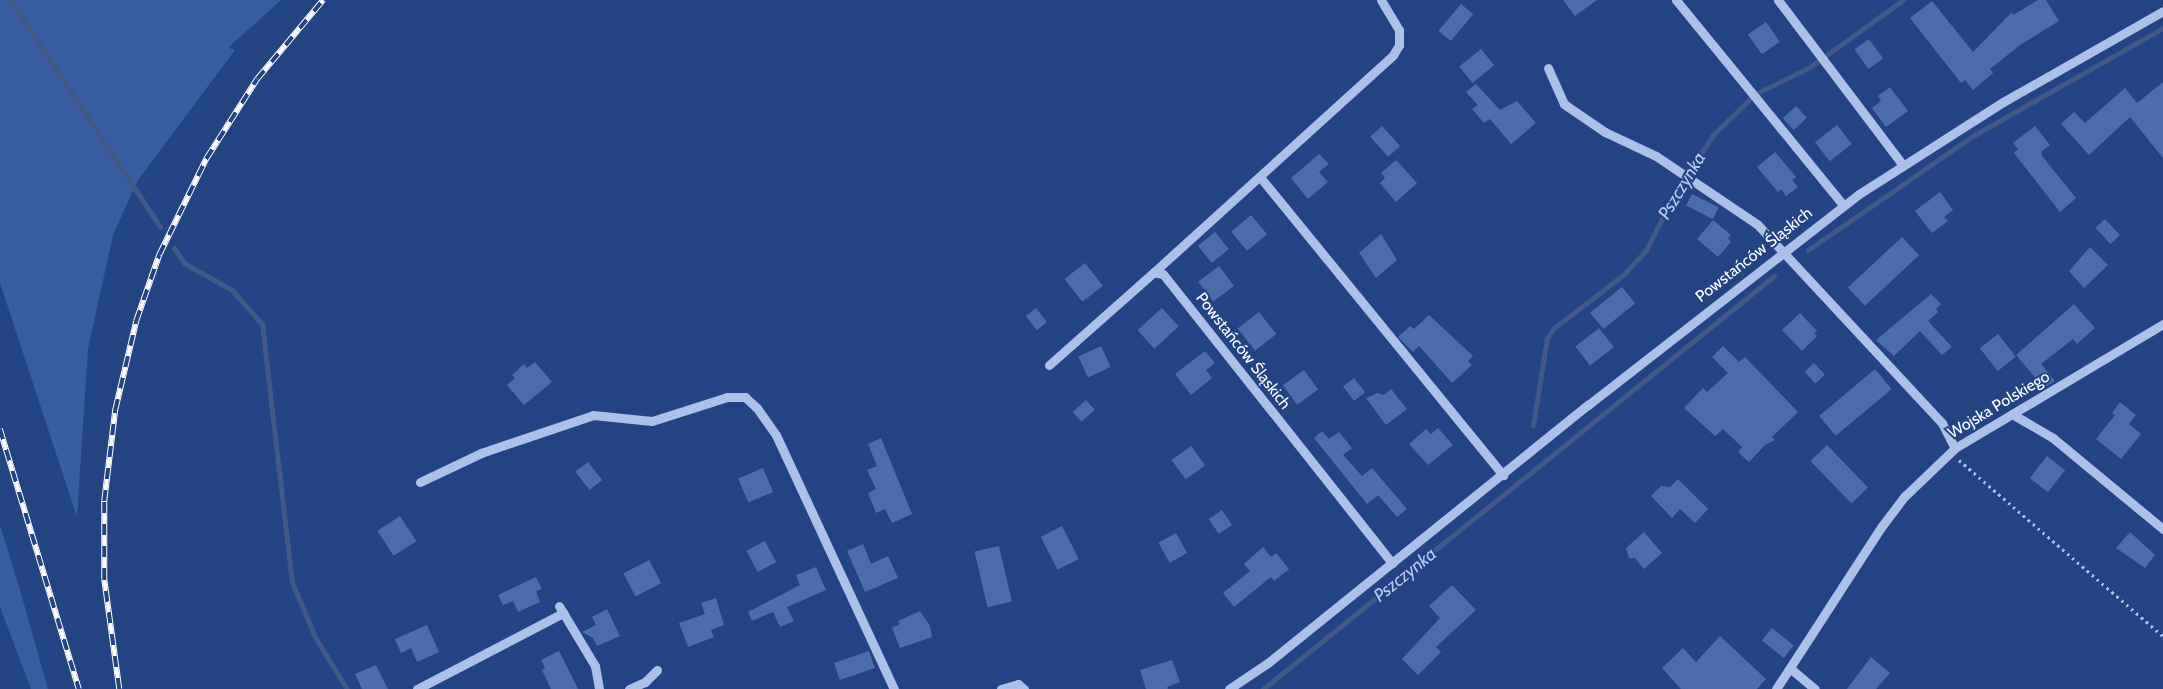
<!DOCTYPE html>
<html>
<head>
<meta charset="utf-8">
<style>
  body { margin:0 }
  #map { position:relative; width:2163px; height:689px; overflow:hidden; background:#234482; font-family:Cabin,sans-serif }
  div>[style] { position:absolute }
  .green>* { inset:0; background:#385da0 }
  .stream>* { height:5px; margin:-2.5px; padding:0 2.5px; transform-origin:2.5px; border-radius:2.5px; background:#415987 }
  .building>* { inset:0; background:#4b6eab; transform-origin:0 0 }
  .path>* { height:3px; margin-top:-1.5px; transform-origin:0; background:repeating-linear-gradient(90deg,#abc1e7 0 2.5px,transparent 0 6.5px) }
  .minor>* { height:9px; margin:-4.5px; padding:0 4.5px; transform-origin:4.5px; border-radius:4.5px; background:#abc1e7 }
  .rail>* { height:5.5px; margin-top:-2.75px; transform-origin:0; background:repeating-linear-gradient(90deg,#234482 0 11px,#fff 0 22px); box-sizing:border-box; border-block:1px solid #fff }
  span { translate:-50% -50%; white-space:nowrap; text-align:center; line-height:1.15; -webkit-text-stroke:4px #234482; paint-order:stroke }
  .street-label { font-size:16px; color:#fff }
  .water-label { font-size:18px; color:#b7cbef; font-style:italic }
</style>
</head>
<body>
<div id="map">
  <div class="green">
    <i style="clip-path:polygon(0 0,281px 0,229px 47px,235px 50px,138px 180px,113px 235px,88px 349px,77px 517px,0 283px)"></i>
    <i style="clip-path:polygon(0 525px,20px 590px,48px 689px,31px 689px,0 607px)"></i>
  </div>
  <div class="stream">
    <i style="left:10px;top:0;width:272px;rotate:56.5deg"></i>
    <i style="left:174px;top:248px;width:18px;rotate:56deg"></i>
    <i style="left:184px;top:263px;width:55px;rotate:29.4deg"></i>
    <i style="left:232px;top:290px;width:45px;rotate:48.6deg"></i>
    <i style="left:262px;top:324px;width:260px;rotate:83.4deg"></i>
    <i style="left:292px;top:582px;width:60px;rotate:67.3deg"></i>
    <i style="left:315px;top:637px;width:61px;rotate:58.4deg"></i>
    <i style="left:1808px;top:250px;width:198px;rotate:-34.7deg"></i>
    <i style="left:1971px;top:137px;width:221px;rotate:-29.6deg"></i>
    <i style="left:1533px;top:425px;width:88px;rotate:-80.9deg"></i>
    <i style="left:1547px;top:338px;width:12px;rotate:-55deg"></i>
    <i style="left:1554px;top:328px;width:87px;rotate:-37.5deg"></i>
    <i style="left:1623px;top:275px;width:34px;rotate:-47deg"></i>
    <i style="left:1646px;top:250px;width:59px;rotate:-63deg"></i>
    <i style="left:1673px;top:197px;width:74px;rotate:-57.2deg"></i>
    <i style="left:1713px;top:135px;width:59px;rotate:-44.3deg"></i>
    <i style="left:1755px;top:94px;width:61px;rotate:-26.1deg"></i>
    <i style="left:1810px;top:67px;width:115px;rotate:-35.8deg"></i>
    <i style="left:1263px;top:689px;width:657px;rotate:-38.95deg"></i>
  </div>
  <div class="building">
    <i style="clip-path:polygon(1563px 0,1597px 0,1575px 16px)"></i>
    <i style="clip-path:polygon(2038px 0,2046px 0,2059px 21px,2020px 45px,1990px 69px,1993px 73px,1973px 90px,1965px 80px,1961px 83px,1910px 18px,1932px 1px,1973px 52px,2012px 12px,2013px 15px)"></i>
    <i style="left:1461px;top:4px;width:16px;height:35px;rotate:40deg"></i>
    <i style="left:1766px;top:22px;width:24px;height:22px;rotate:55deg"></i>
    <i style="left:1869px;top:39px;width:24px;height:18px;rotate:54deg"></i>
    <i style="left:1481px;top:49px;width:21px;height:28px;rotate:51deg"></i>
    <i style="clip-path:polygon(2163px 82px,2163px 158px,2130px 117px,2089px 155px,2061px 124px,2074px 112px,2085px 123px,2125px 88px,2137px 103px)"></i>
    <i style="clip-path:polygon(1476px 84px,1500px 110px,1517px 101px,1536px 123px,1511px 144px,1490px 119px,1484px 123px,1472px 109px,1478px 105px,1466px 92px)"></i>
    <i style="clip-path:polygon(1890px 87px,1908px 111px,1886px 127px,1872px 108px,1881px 101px,1878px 96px)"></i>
    <i style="left:1796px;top:106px;width:16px;height:18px;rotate:47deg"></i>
    <i style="left:1837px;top:125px;width:24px;height:28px;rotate:52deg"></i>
    <i style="left:1382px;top:126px;width:27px;height:16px;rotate:48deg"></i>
    <i style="clip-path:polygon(2035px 126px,2050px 145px,2041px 152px,2042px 156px,2076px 198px,2060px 212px,2014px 153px,2018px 149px,2013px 143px)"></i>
    <i style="clip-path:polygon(1775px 152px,1796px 177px,1792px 180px,1798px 187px,1786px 196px,1781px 189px,1778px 192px,1757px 167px)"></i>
    <i style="clip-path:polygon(1319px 154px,1329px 164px,1319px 172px,1328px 182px,1308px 199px,1291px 178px)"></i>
    <i style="clip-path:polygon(1396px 160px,1417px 183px,1396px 202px,1380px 183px,1385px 178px,1381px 173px)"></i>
    <i style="clip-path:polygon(1940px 192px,1953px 210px,1944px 217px,1948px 221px,1932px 233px,1915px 211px)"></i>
    <i style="left:1692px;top:194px;width:30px;height:13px;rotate:27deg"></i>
    <i style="left:1251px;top:215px;width:25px;height:26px;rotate:50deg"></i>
    <i style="left:2105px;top:219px;width:22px;height:13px;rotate:47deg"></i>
    <i style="clip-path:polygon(1713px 220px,1731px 235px,1728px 238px,1731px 242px,1718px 257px,1697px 239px)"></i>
    <i style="left:1215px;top:232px;width:22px;height:22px;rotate:51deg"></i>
    <i style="clip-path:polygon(1381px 234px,1397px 260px,1376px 278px,1359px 253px)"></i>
    <i style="left:1902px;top:237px;width:25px;height:74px;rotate:47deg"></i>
    <i style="clip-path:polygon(2090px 247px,2108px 265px,2084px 288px,2069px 271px)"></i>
    <i style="left:1085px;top:263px;width:29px;height:26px;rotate:52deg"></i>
    <i style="left:1219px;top:266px;width:25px;height:26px;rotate:53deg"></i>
    <i style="left:1622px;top:287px;width:21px;height:41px;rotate:51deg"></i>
    <i style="clip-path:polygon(1931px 294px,1941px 304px,1936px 309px,1938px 312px,1928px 321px,1952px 347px,1942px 355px,1920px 331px,1894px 356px,1876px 340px)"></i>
    <i style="clip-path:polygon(2074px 304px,2095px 328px,2077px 344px,2073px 339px,2041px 364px,2055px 381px,2044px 388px,2016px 355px)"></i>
    <i style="left:1036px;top:308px;width:18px;height:13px;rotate:52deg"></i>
    <i style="left:1162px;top:308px;width:25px;height:33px;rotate:48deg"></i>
    <i style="left:1259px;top:312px;width:28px;height:27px;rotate:52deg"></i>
    <i style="clip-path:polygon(1800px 313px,1817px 331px,1814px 333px,1817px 336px,1802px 351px,1782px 330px)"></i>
    <i style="clip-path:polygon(1429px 315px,1473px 356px,1468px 361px,1472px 365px,1452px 383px,1419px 346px,1413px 352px,1398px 337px,1410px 326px,1414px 329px)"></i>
    <i style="left:1599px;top:328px;width:24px;height:30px;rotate:52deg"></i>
    <i style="left:1998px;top:334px;width:29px;height:23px;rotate:52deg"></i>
    <i style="left:1101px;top:346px;width:23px;height:25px;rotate:65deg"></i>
    <i style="clip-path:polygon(1723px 346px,1739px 362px,1745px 357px,1798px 412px,1772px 437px,1775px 440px,1765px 445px,1749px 462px,1738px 452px,1742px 447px,1723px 429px,1715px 436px,1684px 408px,1703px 388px,1707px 392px,1728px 373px,1712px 357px)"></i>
    <i style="clip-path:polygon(1205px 351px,1215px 363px,1206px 370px,1212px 378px,1191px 395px,1175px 374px)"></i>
    <i style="clip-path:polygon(535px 362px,552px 382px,524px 405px,507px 385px,515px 378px,512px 375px,524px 364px,527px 368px)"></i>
    <i style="left:1814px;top:363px;width:16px;height:13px;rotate:47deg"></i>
    <i style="left:1875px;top:369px;width:26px;height:73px;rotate:50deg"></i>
    <i style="left:1304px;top:370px;width:24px;height:26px;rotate:54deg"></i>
    <i style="left:1354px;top:378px;width:18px;height:14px;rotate:52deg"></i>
    <i style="clip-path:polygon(1391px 389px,1407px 409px,1386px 425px,1366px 398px,1377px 393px,1384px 395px)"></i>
    <i style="left:1086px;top:400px;width:13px;height:18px;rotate:48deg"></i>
    <i style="clip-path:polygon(2120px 402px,2136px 415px,2129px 424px,2141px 434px,2121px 459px,2096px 439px,2115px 415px,2112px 413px)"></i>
    <i style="clip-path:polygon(1438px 428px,1453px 445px,1428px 465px,1409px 444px,1426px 429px,1431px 434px)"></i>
    <i style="clip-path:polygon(1322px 431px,1329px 439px,1339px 432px,1352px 448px,1343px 455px,1362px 476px,1372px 468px,1407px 509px,1397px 517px,1378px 495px,1367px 504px,1314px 438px)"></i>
    <i style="clip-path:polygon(881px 438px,912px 514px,892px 523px,885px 509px,876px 513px,868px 493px,876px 489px,867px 470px,877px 466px,868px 444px)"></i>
    <i style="left:1827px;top:445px;width:59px;height:23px;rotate:46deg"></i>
    <i style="left:1191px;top:446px;width:24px;height:24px;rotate:54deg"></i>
    <i style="left:2047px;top:456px;width:23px;height:28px;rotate:38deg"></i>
    <i style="left:588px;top:462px;width:23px;height:16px;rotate:52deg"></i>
    <i style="left:763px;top:468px;width:26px;height:27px;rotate:67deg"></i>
    <i style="clip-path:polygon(1678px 479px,1708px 509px,1695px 523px,1680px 509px,1672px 518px,1651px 496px,1661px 486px,1670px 487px)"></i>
    <i style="left:1222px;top:510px;width:18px;height:16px;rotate:56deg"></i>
    <i style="left:400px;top:516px;width:30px;height:27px;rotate:57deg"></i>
    <i style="left:1062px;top:526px;width:37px;height:24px;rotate:63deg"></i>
    <i style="clip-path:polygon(1644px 532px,1662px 553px,1644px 569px,1635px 558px,1629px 558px,1626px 548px)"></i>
    <i style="clip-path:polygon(2130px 532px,2155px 555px,2145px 568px,2116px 548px)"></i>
    <i style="left:1176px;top:533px;width:23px;height:20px;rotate:61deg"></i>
    <i style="left:765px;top:541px;width:24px;height:21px;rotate:62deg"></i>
    <i style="clip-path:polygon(863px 544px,871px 564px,888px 556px,898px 578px,865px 592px,847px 551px)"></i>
    <i style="left:999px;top:546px;width:57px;height:25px;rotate:77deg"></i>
    <i style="clip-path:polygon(1263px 547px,1271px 557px,1276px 553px,1289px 569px,1274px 581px,1271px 577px,1234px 607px,1223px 593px,1250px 571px,1244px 564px)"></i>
    <i style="left:649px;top:560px;width:26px;height:29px;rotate:62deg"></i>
    <i style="clip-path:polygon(816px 567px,826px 590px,787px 607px,794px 621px,780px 627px,773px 612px,752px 621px,748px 612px,800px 585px,796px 575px)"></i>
    <i style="clip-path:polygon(536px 577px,542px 589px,536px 591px,540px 602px,518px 612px,513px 601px,503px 605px,498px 595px)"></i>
    <i style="clip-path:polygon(1452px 585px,1476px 610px,1436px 647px,1441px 652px,1418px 675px,1402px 659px,1440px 618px,1429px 606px)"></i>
    <i style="clip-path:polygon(716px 598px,724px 625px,711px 630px,714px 637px,688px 647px,679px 623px,705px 614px,701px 603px)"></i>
    <i style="clip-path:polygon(607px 609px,620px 636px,597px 646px,593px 638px,582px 632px,596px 625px,592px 617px)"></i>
    <i style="clip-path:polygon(920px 611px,930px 626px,932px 637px,900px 648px,892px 628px,900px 624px,898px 621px)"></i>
    <i style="clip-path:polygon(427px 625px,439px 652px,417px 662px,411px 648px,401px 653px,395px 639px)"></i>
    <i style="left:1772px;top:628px;width:28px;height:16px;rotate:39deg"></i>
    <i style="clip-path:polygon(1720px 636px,1766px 679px,1757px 689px,1681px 689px,1662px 668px,1683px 648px,1696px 662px)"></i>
    <i style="clip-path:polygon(559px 651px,578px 689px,551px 689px,542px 670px,545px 668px,541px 660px)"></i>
    <i style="left:869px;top:651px;width:18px;height:37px;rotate:71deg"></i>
    <i style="clip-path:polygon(1871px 657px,1890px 673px,1876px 689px,1847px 689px)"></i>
    <i style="clip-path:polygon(1172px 660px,1180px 682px,1167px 687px,1168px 689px,1146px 689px,1140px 670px)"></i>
    <i style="clip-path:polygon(376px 665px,388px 689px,362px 689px,355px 674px)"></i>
  </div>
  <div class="path">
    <i style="left:1959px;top:460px;width:269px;rotate:40.8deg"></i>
  </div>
  <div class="minor">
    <i style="left:1676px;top:0;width:264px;rotate:50.8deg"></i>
    <i style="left:1778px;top:0;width:206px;rotate:52.9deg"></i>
    <i style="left:1548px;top:68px;width:39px;rotate:66deg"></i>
    <i style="left:1564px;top:104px;width:50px;rotate:34.3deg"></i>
    <i style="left:1605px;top:132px;width:56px;rotate:25.2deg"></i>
    <i style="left:1656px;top:156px;width:122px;rotate:34deg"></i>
    <i style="left:1757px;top:224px;width:272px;rotate:47.1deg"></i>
    <i style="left:1942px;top:423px;width:28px;rotate:63deg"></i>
    <i style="left:1260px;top:177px;width:385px;rotate:50.8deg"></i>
    <i style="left:1154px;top:272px;width:323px;rotate:-42.2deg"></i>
    <i style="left:1393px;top:55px;width:12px;rotate:-59deg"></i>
    <i style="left:1399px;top:45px;width:15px;rotate:-90deg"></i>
    <i style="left:1399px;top:30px;width:35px;rotate:-121deg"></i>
    <i style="left:1049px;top:365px;width:140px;rotate:-41.5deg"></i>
    <i style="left:1154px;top:272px;width:9px;rotate:13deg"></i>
    <i style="left:1163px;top:274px;width:369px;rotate:51.6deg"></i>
    <i style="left:2012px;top:414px;width:48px;rotate:30.3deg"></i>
    <i style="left:2053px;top:438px;width:143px;rotate:39.6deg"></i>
    <i style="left:420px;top:482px;width:68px;rotate:-25.4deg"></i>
    <i style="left:481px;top:453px;width:118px;rotate:-18.7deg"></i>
    <i style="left:593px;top:415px;width:59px;rotate:5.8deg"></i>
    <i style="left:652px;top:421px;width:79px;rotate:-17.7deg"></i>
    <i style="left:727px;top:397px;width:18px"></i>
    <i style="left:745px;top:397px;width:16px;rotate:43deg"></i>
    <i style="left:757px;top:408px;width:33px;rotate:55deg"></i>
    <i style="left:776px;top:435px;width:280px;rotate:65.1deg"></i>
    <i style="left:559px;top:606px;width:70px;rotate:59deg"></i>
    <i style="left:595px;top:666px;width:23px;rotate:80deg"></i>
    <i style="left:1791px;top:669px;width:31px;rotate:40deg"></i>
    <i style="left:417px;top:689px;width:165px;rotate:-27.5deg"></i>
    <i style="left:629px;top:689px;width:17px;rotate:-24deg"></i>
    <i style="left:645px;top:682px;width:17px;rotate:-45deg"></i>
    <i style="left:1001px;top:689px;width:18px;rotate:-16deg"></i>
    <i style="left:1018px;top:684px;width:8px;rotate:40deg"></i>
    <i style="left:1229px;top:689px;width:48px;rotate:-34deg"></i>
    <i style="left:1269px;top:662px;width:410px;rotate:-38.9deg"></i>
    <i style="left:1588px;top:405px;width:343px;rotate:-37.9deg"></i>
    <i style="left:1859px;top:194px;width:171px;rotate:-32.6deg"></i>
    <i style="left:2003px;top:102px;width:184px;rotate:-29.6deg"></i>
    <i style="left:1776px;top:689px;width:194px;rotate:-57deg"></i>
    <i style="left:1882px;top:526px;width:38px;rotate:-53deg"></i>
    <i style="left:1905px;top:496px;width:69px;rotate:-43.8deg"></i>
    <i style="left:1955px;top:448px;width:242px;rotate:-30.8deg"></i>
  </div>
  <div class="rail">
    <i style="left:0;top:429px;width:272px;rotate:73.1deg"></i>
    <i style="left:119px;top:689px;width:111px;rotate:-97.8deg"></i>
    <i style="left:104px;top:579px;width:78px;rotate:-90deg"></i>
    <i style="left:104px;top:501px;width:92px;rotate:-83.1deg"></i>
    <i style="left:115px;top:410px;width:91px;rotate:-76.7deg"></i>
    <i style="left:136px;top:321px;width:70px;rotate:-70.8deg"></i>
    <i style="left:159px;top:255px;width:107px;rotate:-63.9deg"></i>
    <i style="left:206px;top:159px;width:95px;rotate:-57.5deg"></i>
    <i style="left:257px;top:79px;width:103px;rotate:-50.1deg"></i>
  </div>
  <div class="street-label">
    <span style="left:1754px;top:255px;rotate:-38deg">Powstańców Śląskich</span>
    <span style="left:1243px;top:351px;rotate:52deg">Powstańców Śląskich</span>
    <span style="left:1999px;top:405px;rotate:-31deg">Wojska Polskiego</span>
  </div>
  <div class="water-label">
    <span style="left:1682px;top:186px;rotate:-59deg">Pszczynka</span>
    <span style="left:1405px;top:575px;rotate:-39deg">Pszczynka</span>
  </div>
</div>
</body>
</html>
